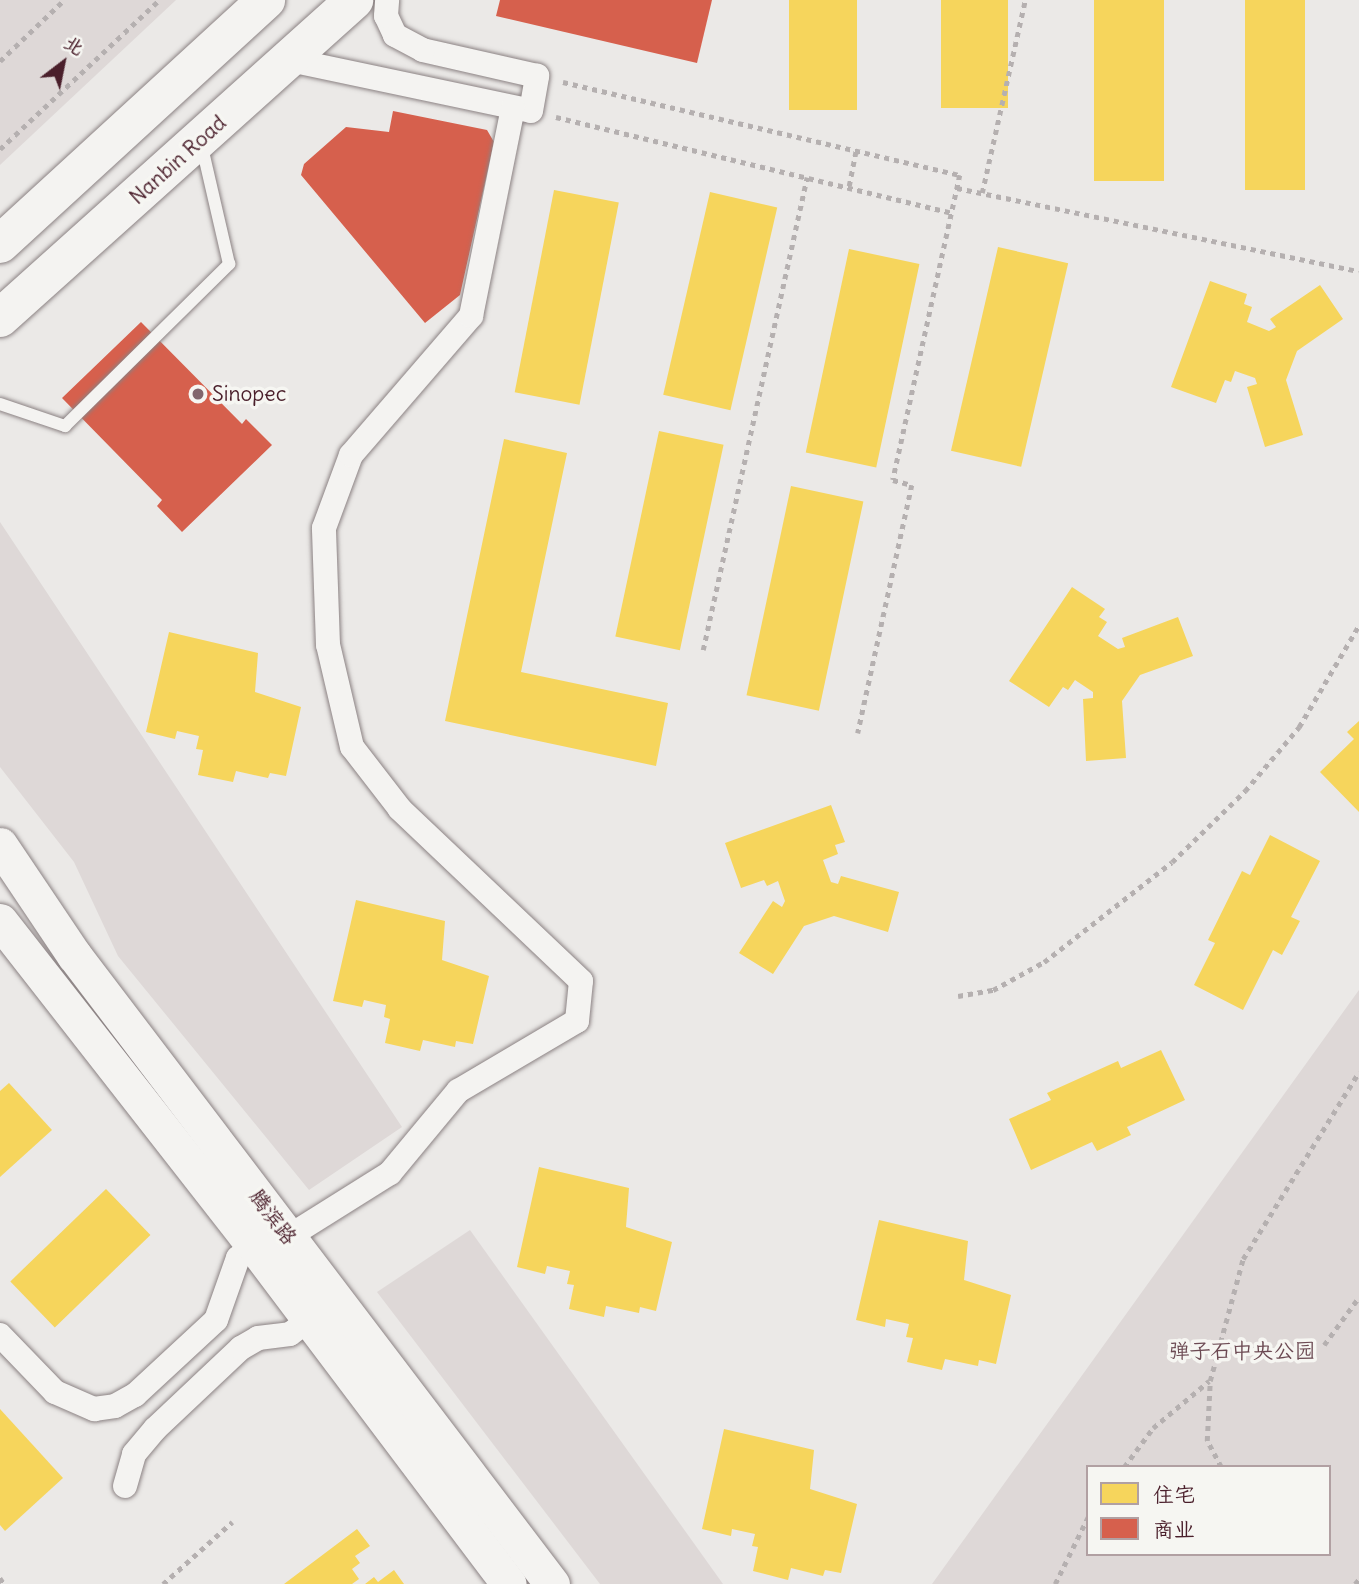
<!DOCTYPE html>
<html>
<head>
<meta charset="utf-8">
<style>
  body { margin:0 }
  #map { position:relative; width:1359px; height:1584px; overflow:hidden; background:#ebe9e7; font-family:Delius,"LXGW WenKai TC",sans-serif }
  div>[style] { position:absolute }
  .green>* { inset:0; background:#ded8d7 }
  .homes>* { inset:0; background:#f6d55c; transform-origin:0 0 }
  .shops>* { inset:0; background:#d6604d }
  .path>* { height:4.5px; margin-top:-2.25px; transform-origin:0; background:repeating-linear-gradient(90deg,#b5b0b0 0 5px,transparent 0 10px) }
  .roads { filter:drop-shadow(0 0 2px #8b8283) drop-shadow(0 0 2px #8b8283) }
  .lane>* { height:12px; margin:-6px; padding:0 6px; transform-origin:6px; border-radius:6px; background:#f4f3f1 }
  .street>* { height:24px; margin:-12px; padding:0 12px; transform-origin:12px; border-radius:12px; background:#f4f3f1 }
  .secondary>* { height:35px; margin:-17.5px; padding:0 17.5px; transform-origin:17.5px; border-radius:17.5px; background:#f4f3f1 }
  .primary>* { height:38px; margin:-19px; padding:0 19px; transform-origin:19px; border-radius:19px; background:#f4f3f1 }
  .dots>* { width:19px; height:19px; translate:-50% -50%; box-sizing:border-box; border:4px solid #f6f6f2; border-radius:50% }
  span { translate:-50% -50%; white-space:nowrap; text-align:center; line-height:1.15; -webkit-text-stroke:7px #f6f6f2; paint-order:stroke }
  .street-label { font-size:21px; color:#4a1f2b }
  .poi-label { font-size:21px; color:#4a1f2b }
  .left { translate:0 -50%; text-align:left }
  .park-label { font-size:21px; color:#6c4a53 }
  .legend { position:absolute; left:1086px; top:1465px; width:245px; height:91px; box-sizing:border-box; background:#f6f6f2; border:2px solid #b1a0a2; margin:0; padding:9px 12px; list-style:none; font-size:21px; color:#4a1f2b }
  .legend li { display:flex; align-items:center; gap:14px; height:35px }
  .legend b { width:35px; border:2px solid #b1a0a2 }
  .north { position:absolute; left:28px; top:28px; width:70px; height:70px; -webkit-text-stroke:5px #f6f6f2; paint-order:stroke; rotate:32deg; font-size:19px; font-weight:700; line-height:28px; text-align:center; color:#4a1f2b }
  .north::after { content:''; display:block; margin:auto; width:24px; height:32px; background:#4a1f2b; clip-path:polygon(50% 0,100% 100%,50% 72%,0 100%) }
</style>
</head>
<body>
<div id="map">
  <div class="green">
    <i style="clip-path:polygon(0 0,176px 0,0 165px)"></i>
    <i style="clip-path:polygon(0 522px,402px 1127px,309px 1190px,118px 956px,74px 862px,0 767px)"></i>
    <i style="clip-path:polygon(evenodd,1359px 990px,1359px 1584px,932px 1584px,1359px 990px,1088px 1467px,1329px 1467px,1329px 1554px,1088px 1554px,1088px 1467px)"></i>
    <i style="clip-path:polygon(470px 1230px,723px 1584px,600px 1584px,377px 1292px)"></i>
  </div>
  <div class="homes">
    <i style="left:789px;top:0;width:68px;height:110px"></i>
    <i style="left:941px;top:0;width:67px;height:108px"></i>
    <i style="left:1094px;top:0;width:70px;height:181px"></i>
    <i style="left:1245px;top:0;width:60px;height:190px"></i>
    <i style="left:554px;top:190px;width:66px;height:206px;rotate:11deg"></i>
    <i style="left:710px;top:192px;width:69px;height:208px;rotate:13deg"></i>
    <i style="left:998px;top:247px;width:72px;height:209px;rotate:13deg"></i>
    <i style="left:849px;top:249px;width:72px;height:208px;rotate:12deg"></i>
    <i style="clip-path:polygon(1210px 281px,1247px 294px,1244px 304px,1252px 307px,1247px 322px,1269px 331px,1276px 327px,1270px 319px,1320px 285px,1343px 319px,1297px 351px,1286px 380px,1303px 435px,1265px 447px,1247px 387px,1257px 384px,1255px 378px,1235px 371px,1231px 382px,1225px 380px,1216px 403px,1171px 387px)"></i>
    <i style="left:659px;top:431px;width:66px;height:210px;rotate:12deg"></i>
    <i style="clip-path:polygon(504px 439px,567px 453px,521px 672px,668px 703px,656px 766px,445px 721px)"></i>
    <i style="left:791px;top:486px;width:74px;height:214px;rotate:12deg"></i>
    <i style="clip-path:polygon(1072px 587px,1105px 609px,1099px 617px,1107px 622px,1098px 636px,1118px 649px,1125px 647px,1122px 638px,1178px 617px,1193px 656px,1140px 675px,1122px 701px,1126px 758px,1086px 761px,1083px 699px,1093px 698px,1093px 692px,1075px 680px,1068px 690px,1063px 687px,1049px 707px,1009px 681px)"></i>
    <i style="clip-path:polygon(169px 632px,258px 653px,255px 692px,301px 707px,286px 776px,270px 773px,268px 778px,236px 771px,233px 782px,198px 775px,203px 750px,196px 749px,199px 736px,177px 731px,175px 739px,146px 732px)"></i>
    <i style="clip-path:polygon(1359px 721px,1359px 812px,1320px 772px,1354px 739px,1347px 732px)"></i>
    <i style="clip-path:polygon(831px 805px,845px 842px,835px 845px,838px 854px,823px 860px,831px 882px,838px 884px,841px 876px,899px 892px,888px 932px,834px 916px,804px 926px,773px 974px,739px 953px,773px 901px,782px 907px,785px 901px,778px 881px,767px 886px,764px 880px,741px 888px,725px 843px)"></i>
    <i style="clip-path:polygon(1270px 835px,1320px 861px,1291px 917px,1300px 921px,1282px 955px,1273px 950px,1243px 1010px,1194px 985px,1215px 943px,1208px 940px,1242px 871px,1250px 875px)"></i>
    <i style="clip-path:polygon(356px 900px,445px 921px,442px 960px,489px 976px,473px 1044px,456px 1041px,455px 1047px,423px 1040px,420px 1051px,385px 1043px,390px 1019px,384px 1017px,386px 1005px,364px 1000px,362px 1007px,333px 1001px)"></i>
    <i style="clip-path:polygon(1161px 1050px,1185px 1100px,1127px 1127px,1131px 1135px,1097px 1151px,1092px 1142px,1031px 1170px,1009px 1119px,1051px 1100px,1047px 1093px,1118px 1061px,1121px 1068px)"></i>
    <i style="clip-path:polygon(9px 1083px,52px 1130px,0 1177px,0 1091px)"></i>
    <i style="clip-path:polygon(539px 1167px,629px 1188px,626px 1227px,672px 1242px,656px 1311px,640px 1307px,639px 1313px,606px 1306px,604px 1317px,569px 1309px,574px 1285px,567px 1284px,570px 1271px,547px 1266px,545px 1274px,517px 1267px)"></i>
    <i style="left:106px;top:1189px;width:64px;height:133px;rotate:46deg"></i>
    <i style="clip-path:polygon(879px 1220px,968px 1241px,964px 1280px,1011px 1295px,996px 1364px,979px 1360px,978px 1366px,945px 1359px,942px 1370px,907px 1362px,913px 1338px,906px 1337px,909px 1324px,886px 1319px,885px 1327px,856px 1320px)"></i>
    <i style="clip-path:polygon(0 1409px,63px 1478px,5px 1531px,0 1525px)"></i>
    <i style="clip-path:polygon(724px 1429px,814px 1450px,810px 1489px,857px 1504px,841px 1573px,825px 1570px,823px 1576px,791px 1568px,788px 1580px,753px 1571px,758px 1547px,752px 1546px,755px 1534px,732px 1529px,731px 1536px,702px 1529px)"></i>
    <i style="clip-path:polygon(357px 1529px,370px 1546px,355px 1556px,360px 1563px,352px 1569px,359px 1579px,352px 1584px,284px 1584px)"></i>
    <i style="clip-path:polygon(394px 1570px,404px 1584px,365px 1584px,374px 1577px,378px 1582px)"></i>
  </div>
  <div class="shops">
    <i style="clip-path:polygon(500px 0,712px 0,697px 63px,496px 16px)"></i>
    <i style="clip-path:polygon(393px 111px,487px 130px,494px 142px,460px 295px,425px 323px,301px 175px,304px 164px,346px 127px,389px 132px)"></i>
    <i style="clip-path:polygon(141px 322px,242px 424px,246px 419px,272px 445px,182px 532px,157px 506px,162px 500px,62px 398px)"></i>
  </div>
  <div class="path">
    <i style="left:0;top:61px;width:88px;rotate:-43.6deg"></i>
    <i style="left:563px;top:82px;width:408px;rotate:13.2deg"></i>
    <i style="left:960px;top:175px;width:312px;rotate:102.4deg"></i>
    <i style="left:893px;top:480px;width:20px;rotate:15deg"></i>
    <i style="left:912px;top:485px;width:254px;rotate:102.3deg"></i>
    <i style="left:556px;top:117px;width:407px;rotate:13.6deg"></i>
    <i style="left:0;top:149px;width:218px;rotate:-43.1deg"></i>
    <i style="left:849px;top:186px;width:36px;rotate:-79deg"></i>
    <i style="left:957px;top:188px;width:410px;rotate:11.7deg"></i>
    <i style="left:982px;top:193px;width:198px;rotate:-77.4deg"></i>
    <i style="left:703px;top:650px;width:484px;rotate:-77.6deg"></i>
    <i style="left:958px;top:996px;width:36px;rotate:-10deg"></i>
    <i style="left:993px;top:990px;width:58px;rotate:-28.8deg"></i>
    <i style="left:1044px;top:962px;width:162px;rotate:-38deg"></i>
    <i style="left:1172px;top:862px;width:102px;rotate:-44.2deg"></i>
    <i style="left:1245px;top:791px;width:84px;rotate:-49.8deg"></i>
    <i style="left:1299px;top:727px;width:118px;rotate:-59.5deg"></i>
    <i style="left:1324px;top:1345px;width:59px;rotate:-53.9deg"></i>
    <i style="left:1124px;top:1467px;width:49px;rotate:-53.4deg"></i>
    <i style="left:1153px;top:1428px;width:73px;rotate:-40deg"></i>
    <i style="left:1221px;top:1467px;width:30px;rotate:-118deg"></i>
    <i style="left:1207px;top:1441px;width:60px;rotate:-87.1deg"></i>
    <i style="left:1210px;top:1381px;width:126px;rotate:-74.9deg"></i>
    <i style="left:1243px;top:1259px;width:220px;rotate:-58.2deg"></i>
    <i style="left:0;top:1578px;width:7px;rotate:56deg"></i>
    <i style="left:163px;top:1584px;width:93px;rotate:-41.9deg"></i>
    <i style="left:1055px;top:1584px;width:75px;rotate:-63.8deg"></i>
    <i style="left:1355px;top:1584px;width:6px;rotate:-51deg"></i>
  </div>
  <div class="roads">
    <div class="lane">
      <i style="left:0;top:404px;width:69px;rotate:18.7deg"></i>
      <i style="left:65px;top:426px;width:231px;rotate:-44.6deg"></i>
      <i style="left:229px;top:264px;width:124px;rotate:-103deg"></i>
    </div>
    <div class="street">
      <i style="left:290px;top:60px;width:246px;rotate:11.9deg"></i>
      <i style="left:531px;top:111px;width:36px;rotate:-80deg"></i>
      <i style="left:537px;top:76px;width:117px;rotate:-167.2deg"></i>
      <i style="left:423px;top:50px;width:32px;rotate:-152deg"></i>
      <i style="left:395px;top:35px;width:21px;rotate:-115deg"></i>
      <i style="left:386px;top:16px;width:16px;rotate:-86deg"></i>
      <i style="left:288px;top:1237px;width:120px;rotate:-32.1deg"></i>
      <i style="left:390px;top:1173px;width:107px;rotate:-50.3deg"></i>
      <i style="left:458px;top:1091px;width:138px;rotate:-30.5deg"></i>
      <i style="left:577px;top:1021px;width:40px;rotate:-84.3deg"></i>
      <i style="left:581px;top:981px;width:250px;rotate:-136.5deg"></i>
      <i style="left:400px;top:809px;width:78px;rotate:-127.7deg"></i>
      <i style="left:352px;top:747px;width:105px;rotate:-103.2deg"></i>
      <i style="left:328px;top:645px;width:117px;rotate:-92deg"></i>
      <i style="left:324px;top:528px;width:78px;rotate:-69.7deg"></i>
      <i style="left:351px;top:455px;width:184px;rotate:-49.2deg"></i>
      <i style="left:471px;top:316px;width:212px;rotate:-78.6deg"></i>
      <i style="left:0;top:1335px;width:79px;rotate:46deg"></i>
      <i style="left:55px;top:1392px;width:43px;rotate:23.6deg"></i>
      <i style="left:94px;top:1409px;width:21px;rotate:-8deg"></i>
      <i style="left:115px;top:1406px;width:23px;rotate:-29deg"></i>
      <i style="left:135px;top:1395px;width:110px;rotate:-42.8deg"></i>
      <i style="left:216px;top:1320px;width:66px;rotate:-70.5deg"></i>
      <i style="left:238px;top:1258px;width:34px;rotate:-38deg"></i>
      <i style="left:125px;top:1486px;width:33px;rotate:-74deg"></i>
      <i style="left:134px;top:1454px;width:33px;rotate:-50deg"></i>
      <i style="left:155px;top:1429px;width:118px;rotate:-43.3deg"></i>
      <i style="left:241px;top:1348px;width:20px;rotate:-30deg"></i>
      <i style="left:258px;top:1338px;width:32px;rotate:-7deg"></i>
      <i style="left:290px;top:1334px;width:40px;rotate:-37deg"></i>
    </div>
    <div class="secondary">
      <i style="left:0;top:845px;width:133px;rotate:56.1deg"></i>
      <i style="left:74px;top:955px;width:790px;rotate:52.77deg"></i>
      <i style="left:0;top:921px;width:412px;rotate:52deg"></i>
      <i style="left:254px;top:1246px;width:423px;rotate:53deg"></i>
    </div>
    <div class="primary">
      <i style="left:0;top:244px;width:361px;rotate:-42.5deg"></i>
      <i style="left:0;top:318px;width:476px;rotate:-41.9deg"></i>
    </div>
  </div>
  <div class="dots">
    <i style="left:198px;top:394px;background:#82666d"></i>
  </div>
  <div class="street-label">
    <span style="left:178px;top:160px;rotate:-42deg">Nanbin Road</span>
    <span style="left:273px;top:1217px;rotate:53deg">腾滨路</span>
  </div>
  <div class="poi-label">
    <span class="left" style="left:212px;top:394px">Sinopec</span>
  </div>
  <div class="park-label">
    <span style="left:1242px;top:1351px">弹子石中央公园</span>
  </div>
  <ul class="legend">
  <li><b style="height:19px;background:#f6d55c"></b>住宅</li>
  <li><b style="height:19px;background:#d6604d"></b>商业</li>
  </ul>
  <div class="north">北</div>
</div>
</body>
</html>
